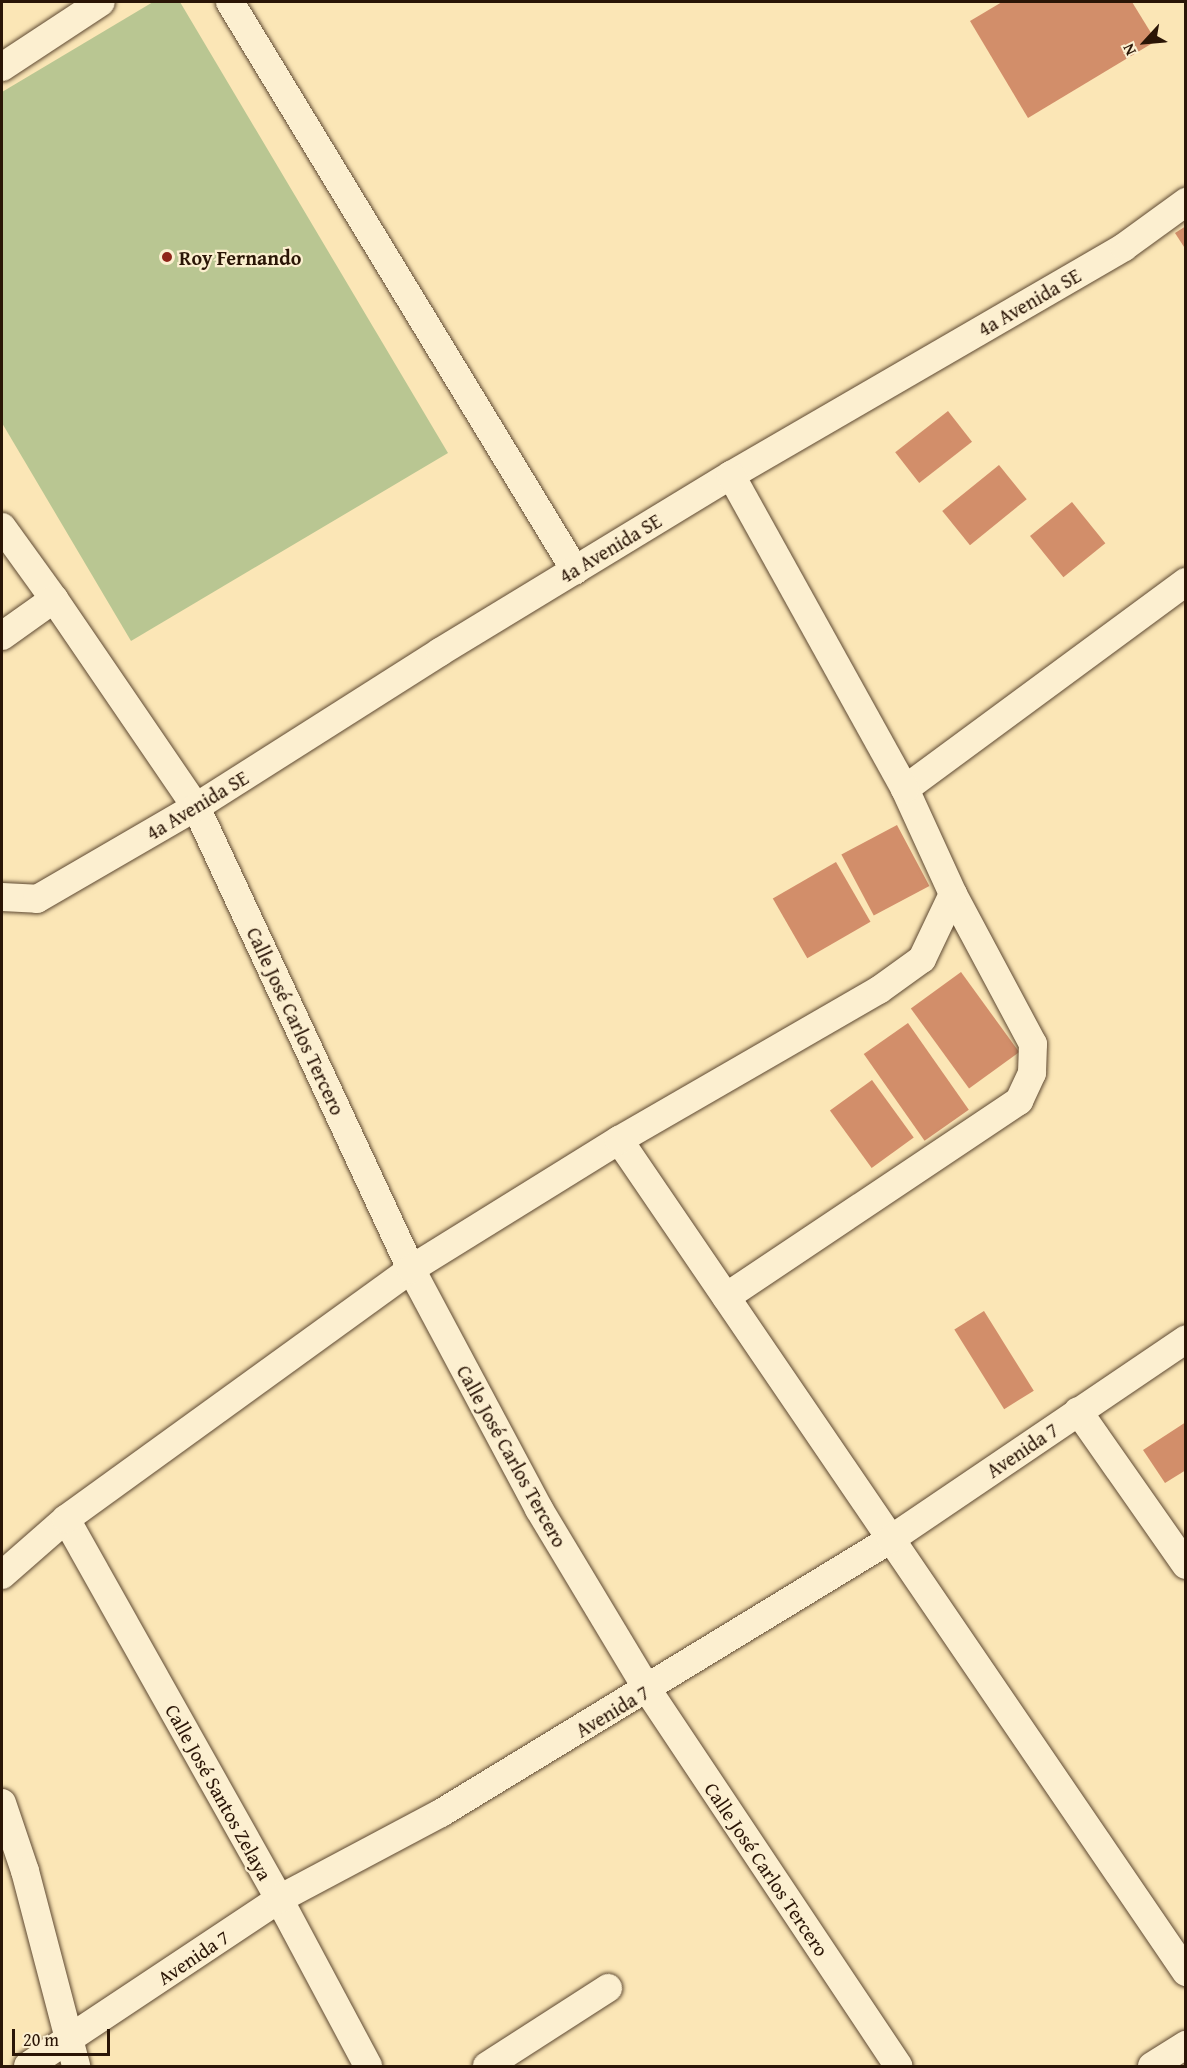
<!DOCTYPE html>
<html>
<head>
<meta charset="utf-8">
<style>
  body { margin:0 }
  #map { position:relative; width:1187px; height:2068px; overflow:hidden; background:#fbe6b6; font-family:"Gentium Book Plus",serif }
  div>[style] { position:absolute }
  .green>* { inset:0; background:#b9c692 }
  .building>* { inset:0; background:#d28e6a; transform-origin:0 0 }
  .roads { filter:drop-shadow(0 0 2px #5e4932) drop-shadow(0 0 2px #5e4932) }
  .minor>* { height:28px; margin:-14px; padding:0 14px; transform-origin:14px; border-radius:14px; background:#fcefd0 }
  .dots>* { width:16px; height:16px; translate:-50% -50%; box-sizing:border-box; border:3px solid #fcefd0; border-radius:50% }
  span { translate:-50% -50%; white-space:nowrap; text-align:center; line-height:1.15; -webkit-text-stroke:4.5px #fcefd0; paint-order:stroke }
  .poi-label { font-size:20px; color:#2a1506; font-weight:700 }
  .left { translate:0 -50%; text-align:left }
  .street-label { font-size:20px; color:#2a1506 }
  .frame { position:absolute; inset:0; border:3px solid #2a1506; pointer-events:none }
  .north { position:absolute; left:1115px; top:12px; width:60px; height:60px; -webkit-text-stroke:4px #fcefd0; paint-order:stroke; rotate:244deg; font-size:16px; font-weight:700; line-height:24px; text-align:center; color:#2a1506 }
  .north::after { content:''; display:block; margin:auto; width:21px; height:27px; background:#2a1506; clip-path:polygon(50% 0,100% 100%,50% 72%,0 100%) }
  .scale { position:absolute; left:12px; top:2029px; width:98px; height:27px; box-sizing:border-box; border:3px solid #2a1506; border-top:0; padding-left:8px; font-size:18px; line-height:21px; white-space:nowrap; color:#2a1506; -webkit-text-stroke:4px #fcefd0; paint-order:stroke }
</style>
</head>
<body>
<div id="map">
  <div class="green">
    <i style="clip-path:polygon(153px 2px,180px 2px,448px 453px,131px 641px,2px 423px,2px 92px)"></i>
  </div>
  <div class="building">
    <i style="clip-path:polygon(1002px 2px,1132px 2px,1156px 41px,1028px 118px,970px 21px)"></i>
    <i style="clip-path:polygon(1186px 226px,1186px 250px,1175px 233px)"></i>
    <i style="left:948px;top:411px;width:39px;height:67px;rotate:52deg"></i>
    <i style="left:999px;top:465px;width:44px;height:73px;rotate:51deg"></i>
    <i style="left:1072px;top:502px;width:53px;height:54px;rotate:51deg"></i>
    <i style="left:897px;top:825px;width:69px;height:63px;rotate:62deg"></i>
    <i style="left:836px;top:862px;width:69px;height:73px;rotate:60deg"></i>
    <i style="left:961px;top:972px;width:99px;height:62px;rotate:54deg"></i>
    <i style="left:908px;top:1023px;width:106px;height:54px;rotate:55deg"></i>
    <i style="left:872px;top:1080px;width:71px;height:52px;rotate:54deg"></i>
    <i style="left:984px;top:1311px;width:94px;height:35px;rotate:58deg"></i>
    <i style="clip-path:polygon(1186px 1422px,1186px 1470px,1165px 1483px,1143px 1450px)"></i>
  </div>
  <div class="roads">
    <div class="minor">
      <i style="left:230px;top:2px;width:665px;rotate:58.73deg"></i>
      <i style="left:2px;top:67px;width:118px;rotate:-33.3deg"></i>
      <i style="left:2px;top:527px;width:89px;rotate:54.2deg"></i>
      <i style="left:54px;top:599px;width:252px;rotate:55.7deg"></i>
      <i style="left:196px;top:807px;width:510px;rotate:65.04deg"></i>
      <i style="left:411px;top:1269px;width:272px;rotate:61.9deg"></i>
      <i style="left:539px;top:1509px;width:210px;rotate:59deg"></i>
      <i style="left:647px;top:1689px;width:453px;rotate:56.3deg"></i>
      <i style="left:2px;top:636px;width:64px;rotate:-35.4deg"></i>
      <i style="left:905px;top:789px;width:349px;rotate:-36.4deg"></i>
      <i style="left:2px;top:897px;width:35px;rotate:3deg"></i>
      <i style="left:37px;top:899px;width:184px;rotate:-30.1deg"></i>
      <i style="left:196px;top:807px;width:289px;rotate:-32.4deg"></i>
      <i style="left:440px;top:652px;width:341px;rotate:-31.3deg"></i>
      <i style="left:731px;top:475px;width:454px;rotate:-30.1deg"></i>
      <i style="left:1124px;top:247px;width:77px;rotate:-36deg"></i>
      <i style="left:619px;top:1140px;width:1007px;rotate:55.73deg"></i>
      <i style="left:726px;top:1297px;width:353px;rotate:-33.8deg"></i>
      <i style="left:1019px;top:1101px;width:31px;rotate:-65deg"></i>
      <i style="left:1032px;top:1073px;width:29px;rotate:-88deg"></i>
      <i style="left:1033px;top:1044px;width:170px;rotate:-118.1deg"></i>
      <i style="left:1078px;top:1411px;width:188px;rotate:55deg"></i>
      <i style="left:66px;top:1519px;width:436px;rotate:60.7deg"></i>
      <i style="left:279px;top:1899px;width:189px;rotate:61.9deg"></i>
      <i style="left:2px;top:1575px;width:85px;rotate:-41.2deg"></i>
      <i style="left:66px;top:1519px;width:426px;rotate:-35.9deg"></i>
      <i style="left:411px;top:1269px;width:245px;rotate:-31.8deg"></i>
      <i style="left:619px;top:1140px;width:300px;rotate:-30deg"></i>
      <i style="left:879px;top:990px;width:53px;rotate:-35.8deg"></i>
      <i style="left:922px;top:959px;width:72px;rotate:-64.5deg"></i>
      <i style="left:953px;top:894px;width:115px;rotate:-114.6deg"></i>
      <i style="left:905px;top:789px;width:359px;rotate:-119deg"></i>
      <i style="left:2px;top:1803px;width:72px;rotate:71.3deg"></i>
      <i style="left:25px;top:1871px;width:202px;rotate:75.3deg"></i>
      <i style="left:28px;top:2066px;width:301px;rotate:-33.6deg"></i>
      <i style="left:279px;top:1899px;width:183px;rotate:-28deg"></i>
      <i style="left:441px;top:1813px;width:527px;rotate:-31.34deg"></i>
      <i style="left:891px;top:1539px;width:356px;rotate:-34.1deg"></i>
      <i style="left:487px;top:2066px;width:144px;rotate:-32.8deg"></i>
      <i style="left:1152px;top:2066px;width:40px;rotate:-32deg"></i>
    </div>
  </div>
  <div class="dots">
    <i style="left:167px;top:257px;background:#8f2418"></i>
  </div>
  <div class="poi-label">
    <span class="left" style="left:179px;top:257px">Roy Fernando</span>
  </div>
  <div class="street-label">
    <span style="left:1029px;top:302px;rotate:-30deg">4a Avenida SE</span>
    <span style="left:610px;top:548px;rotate:-31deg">4a Avenida SE</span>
    <span style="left:197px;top:805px;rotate:-31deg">4a Avenida SE</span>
    <span style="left:296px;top:1021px;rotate:65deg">Calle José Carlos Tercero</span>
    <span style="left:1022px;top:1450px;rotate:-34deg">Avenida 7</span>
    <span style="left:512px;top:1456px;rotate:61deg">Calle José Carlos Tercero</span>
    <span style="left:612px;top:1711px;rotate:-31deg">Avenida 7</span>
    <span style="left:219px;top:1792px;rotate:61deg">Calle José Santos Zelaya</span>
    <span style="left:767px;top:1869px;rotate:56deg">Calle José Carlos Tercero</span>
    <span style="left:193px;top:1957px;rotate:-34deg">Avenida 7</span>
  </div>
  <div class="frame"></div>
  <div class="north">N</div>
  <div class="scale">20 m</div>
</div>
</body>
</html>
